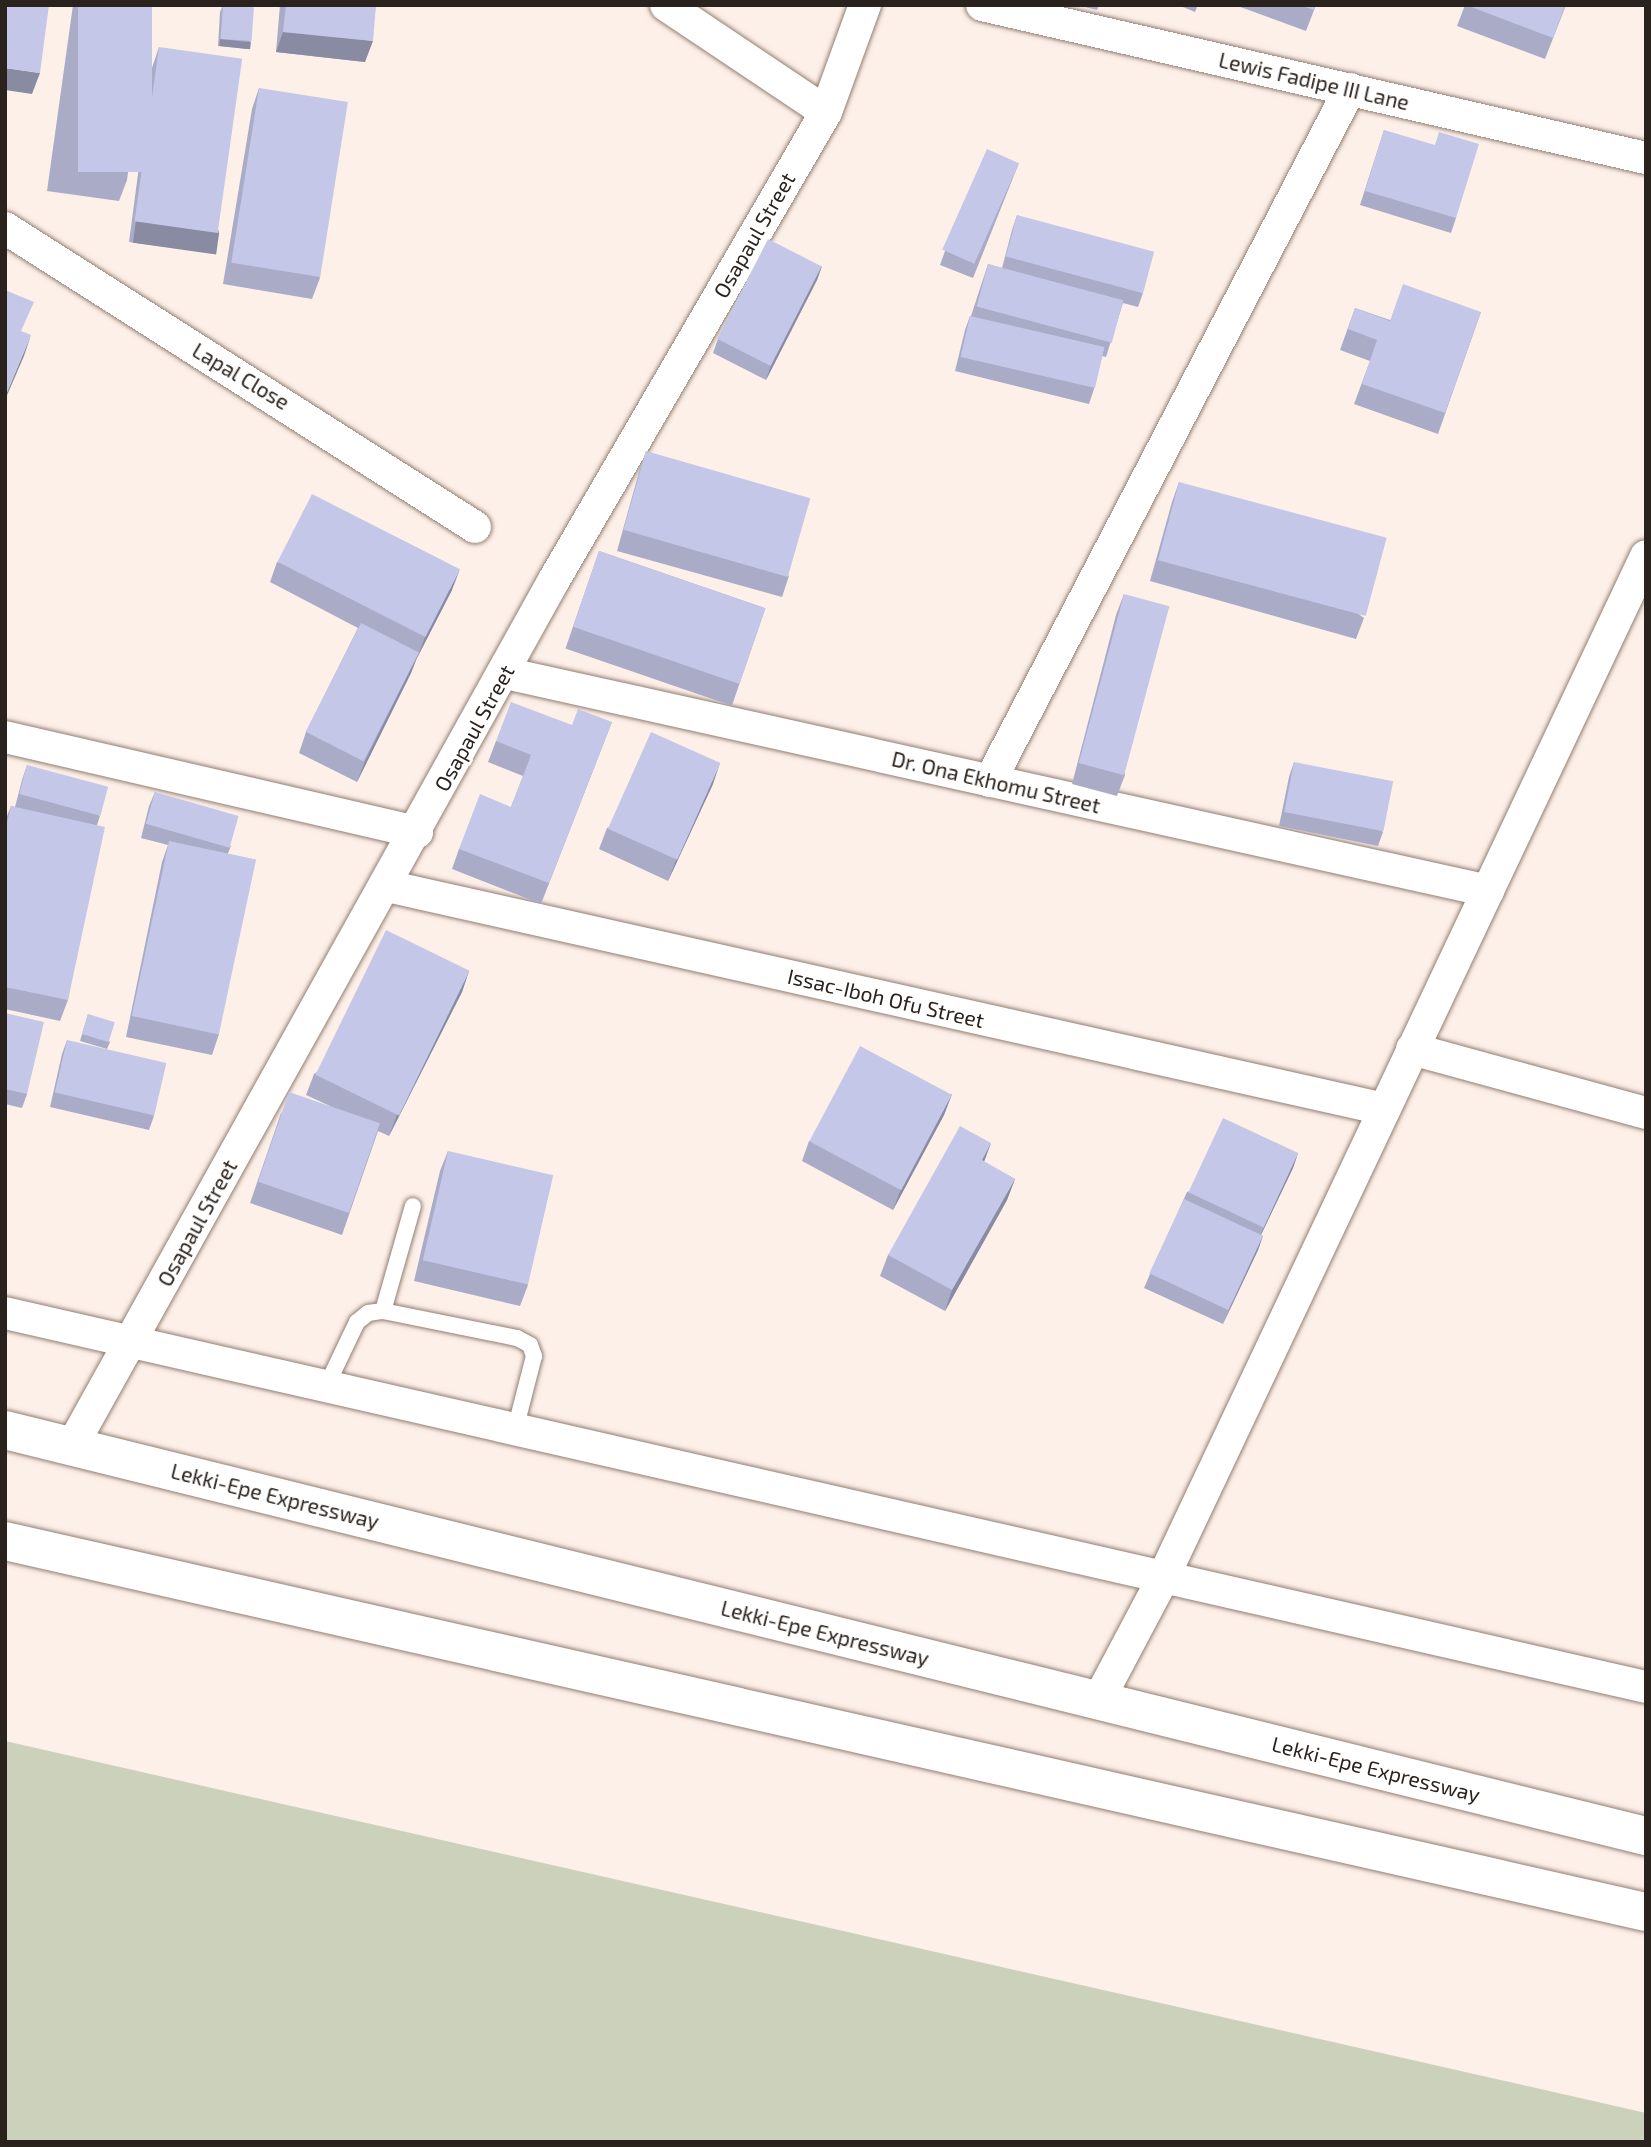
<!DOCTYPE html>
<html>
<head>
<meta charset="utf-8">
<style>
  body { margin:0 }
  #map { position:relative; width:1651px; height:2147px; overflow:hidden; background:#fdf0e8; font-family:"Exo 2",sans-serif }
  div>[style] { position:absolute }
  .green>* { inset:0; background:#ccd1bc }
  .roads { filter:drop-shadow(0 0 2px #917e72) drop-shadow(0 0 2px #917e72) }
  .service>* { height:16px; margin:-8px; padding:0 8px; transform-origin:8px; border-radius:8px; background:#fff }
  .minor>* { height:32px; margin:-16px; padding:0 16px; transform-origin:16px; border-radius:16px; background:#fff }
  .trunk>* { height:38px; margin:-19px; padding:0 19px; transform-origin:19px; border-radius:19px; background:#fff }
  .wall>* { inset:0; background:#a9abc7; transform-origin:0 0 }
  .shaded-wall>* { inset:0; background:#898ba2; transform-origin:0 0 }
  .building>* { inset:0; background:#c4c7e7; transform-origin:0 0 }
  span { translate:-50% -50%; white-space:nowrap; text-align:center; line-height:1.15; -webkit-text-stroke:5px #fff; paint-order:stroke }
  .street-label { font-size:21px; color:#2a221d }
  .frame { position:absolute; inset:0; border:7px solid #2a221d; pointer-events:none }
</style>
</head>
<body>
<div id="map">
  <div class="green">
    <i style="clip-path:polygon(5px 1741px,1646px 2113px,1646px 2142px,5px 2142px)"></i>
  </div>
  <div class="roads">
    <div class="service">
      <i style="left:383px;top:1311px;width:109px;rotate:-74.1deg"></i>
      <i style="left:326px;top:1387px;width:72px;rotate:-64.5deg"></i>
      <i style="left:357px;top:1322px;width:14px;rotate:-39deg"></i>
      <i style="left:368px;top:1313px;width:15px;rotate:-8deg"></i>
      <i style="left:383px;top:1311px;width:137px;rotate:11.4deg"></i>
      <i style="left:517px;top:1338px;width:15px;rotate:28deg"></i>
      <i style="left:530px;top:1345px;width:12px;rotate:70deg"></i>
      <i style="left:534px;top:1356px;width:76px;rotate:104.4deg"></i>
    </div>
    <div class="minor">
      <i style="left:666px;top:5px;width:192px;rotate:33.8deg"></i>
      <i style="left:982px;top:5px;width:681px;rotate:12.98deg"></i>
      <i style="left:5px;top:228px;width:557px;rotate:32.46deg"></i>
      <i style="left:505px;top:673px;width:1007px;rotate:12.5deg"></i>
      <i style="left:5px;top:737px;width:423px;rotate:13deg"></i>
      <i style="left:990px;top:781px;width:780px;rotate:-62.52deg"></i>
      <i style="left:387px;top:886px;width:1022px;rotate:12.61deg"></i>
      <i style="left:1412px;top:1049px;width:243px;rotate:15.3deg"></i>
      <i style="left:5px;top:1313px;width:1683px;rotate:12.84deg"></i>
      <i style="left:72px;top:1446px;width:991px;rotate:-60.9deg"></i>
      <i style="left:554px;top:580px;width:541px;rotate:-59.83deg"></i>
      <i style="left:826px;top:112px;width:114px;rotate:-70deg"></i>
      <i style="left:1098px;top:1701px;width:139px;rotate:-62.1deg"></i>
      <i style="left:1163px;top:1578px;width:1130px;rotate:-64.7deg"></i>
    </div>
    <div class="trunk">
      <i style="left:5px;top:1430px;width:1690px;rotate:13.9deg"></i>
      <i style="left:5px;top:1541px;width:1682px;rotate:12.74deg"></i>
    </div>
  </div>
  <div class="wall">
    <i style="clip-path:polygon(73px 5px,152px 5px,127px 180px,119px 201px,47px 191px)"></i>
    <i style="clip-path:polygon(223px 5px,251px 42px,248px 49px,218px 46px,220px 12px)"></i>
    <i style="clip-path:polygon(280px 5px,376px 5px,365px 62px,276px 52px)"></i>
    <i style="clip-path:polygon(1077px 5px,1099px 5px,1097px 10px)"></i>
    <i style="clip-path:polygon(1178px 5px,1198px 5px,1195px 12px)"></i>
    <i style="clip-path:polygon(1235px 5px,1316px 5px,1306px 31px)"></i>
    <i style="clip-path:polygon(1465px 5px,1566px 5px,1545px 59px,1457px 26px)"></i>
    <i style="clip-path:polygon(159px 47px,219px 232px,212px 253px,129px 242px,152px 68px)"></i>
    <i style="clip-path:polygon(259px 88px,320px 278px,312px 299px,223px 284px,252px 109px)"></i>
    <i style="clip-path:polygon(1384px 130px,1456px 218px,1451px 233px,1360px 205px)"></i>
    <i style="clip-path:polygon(1019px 163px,973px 278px,940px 265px,945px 251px)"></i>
    <i style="clip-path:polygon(1017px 215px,1143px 293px,1138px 307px,1123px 303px,1106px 357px,1102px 356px,1094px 389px,1089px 404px,955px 371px,965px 330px,970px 316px,971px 316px,988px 264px,1002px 268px,1012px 230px)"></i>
    <i style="clip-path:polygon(822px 266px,817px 280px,766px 380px,713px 353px,718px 339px)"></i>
    <i style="clip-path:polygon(1355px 308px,1390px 320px,1481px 312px,1438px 434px,1354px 404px,1370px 361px,1340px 350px)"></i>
    <i style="clip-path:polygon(646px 451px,789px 576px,782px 597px,617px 551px,639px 472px)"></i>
    <i style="clip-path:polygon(1179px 482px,1364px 618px,1356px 639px,1150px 581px,1172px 502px)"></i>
    <i style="left:599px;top:551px;width:176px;height:103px;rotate:19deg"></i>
    <i style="clip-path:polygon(277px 562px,452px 590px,417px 658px,411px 673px,357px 782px,299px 753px,306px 732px,358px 628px,270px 582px)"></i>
    <i style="clip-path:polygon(1124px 594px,1125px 775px,1117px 796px,1072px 784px,1116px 615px)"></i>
    <i style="clip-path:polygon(612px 722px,541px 904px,452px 869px,459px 849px,511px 807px,523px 776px,488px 762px,496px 741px,572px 725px)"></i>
    <i style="clip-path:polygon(1294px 762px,1383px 832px,1378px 846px,1279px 826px,1289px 777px)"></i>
    <i style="clip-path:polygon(27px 765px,100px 816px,97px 825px,68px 1000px,60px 1021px,5px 1009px,5px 821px,11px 806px,15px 807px,22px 780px)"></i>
    <i style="clip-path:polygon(713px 784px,668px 881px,599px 849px,607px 828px)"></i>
    <i style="clip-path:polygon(155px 792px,231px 846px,228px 853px,219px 1034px,212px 1055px,126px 1037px,162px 862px,168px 845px,141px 838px,149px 806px)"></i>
    <i style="clip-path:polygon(469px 971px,462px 992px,389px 1136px,378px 1131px,342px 1235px,250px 1203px,281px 1113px,330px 1106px,306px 1095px,314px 1074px)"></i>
    <i style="clip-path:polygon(5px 1013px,27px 1094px,22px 1108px,5px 1104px)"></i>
    <i style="clip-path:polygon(88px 1014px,110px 1042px,107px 1049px,80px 1041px)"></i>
    <i style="clip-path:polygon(67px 1040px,154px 1116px,149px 1130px,50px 1107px,62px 1054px)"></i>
    <i style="clip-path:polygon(952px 1094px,944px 1115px,893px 1210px,802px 1161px,809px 1141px)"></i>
    <i style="clip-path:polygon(991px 1143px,984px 1162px,1015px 1179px,1007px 1200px,945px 1311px,880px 1276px,888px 1255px)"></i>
    <i style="clip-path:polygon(448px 1151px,528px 1285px,520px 1306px,414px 1281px,440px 1171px)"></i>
    <i style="clip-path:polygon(1298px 1153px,1293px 1168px,1261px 1235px,1263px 1236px,1258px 1250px,1223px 1324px,1144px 1288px,1150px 1274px,1187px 1192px)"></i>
  </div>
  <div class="shaded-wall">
    <i style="clip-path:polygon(283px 32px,373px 41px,365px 62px,276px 52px)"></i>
    <i style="left:220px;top:39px;width:31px;height:7px;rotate:6deg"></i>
    <i style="clip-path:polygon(5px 68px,40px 73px,32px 94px,5px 90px)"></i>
    <i style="left:136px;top:221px;width:84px;height:22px;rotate:8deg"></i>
    <i style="clip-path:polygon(822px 266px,817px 280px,766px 380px,771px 365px)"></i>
    <i style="clip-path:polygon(31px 335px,24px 356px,5px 400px,5px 397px)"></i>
    <i style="clip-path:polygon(460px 569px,452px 590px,417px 658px,425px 637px)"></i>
    <i style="clip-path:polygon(419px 652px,411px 673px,357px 782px,365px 761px)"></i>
    <i style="clip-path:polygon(720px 763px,713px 784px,668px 881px,676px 860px)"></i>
    <i style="clip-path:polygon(469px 971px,462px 992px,389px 1136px,397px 1115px)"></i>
    <i style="clip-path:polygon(952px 1094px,944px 1115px,893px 1210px,901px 1189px)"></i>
    <i style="clip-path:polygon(991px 1143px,983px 1164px,982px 1160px)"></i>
    <i style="clip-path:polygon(1298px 1153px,1293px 1168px,1257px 1243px,1263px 1229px)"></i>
    <i style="clip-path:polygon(1015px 1179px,1007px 1200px,945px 1311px,952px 1290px)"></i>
    <i style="clip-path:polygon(1263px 1236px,1258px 1250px,1223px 1324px,1229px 1310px)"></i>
  </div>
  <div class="building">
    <i style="clip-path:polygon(5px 5px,49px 5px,40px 73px,5px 68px)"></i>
    <i style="left:78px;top:5px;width:74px;height:167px"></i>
    <i style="left:223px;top:5px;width:31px;height:34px;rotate:4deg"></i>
    <i style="clip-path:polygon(286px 5px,376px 5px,373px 41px,283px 32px)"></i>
    <i style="clip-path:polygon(1299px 5px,1315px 5px,1314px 10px)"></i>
    <i style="clip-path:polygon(1466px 5px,1565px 5px,1553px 38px)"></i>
    <i style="left:159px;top:47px;width:84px;height:176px;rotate:8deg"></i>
    <i style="left:259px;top:88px;width:90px;height:177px;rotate:9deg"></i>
    <i style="clip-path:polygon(1384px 130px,1435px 145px,1439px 132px,1479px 144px,1456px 218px,1365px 191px)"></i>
    <i style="left:987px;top:149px;width:35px;height:110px;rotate:24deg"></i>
    <i style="left:1017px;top:215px;width:142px;height:43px;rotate:15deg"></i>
    <i style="left:768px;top:239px;width:60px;height:112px;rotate:27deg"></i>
    <i style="left:988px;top:264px;width:140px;height:44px;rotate:15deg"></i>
    <i style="clip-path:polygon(1403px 284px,1481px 312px,1445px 413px,1362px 384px,1377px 340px,1348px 329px,1355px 308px,1390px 321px)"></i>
    <i style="clip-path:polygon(5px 290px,34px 302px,21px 331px,31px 335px,5px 397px)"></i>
    <i style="left:970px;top:316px;width:138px;height:42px;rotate:13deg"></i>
    <i style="left:646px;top:451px;width:171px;height:82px;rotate:16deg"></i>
    <i style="left:1179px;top:482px;width:215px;height:81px;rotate:15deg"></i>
    <i style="left:312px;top:494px;width:166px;height:76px;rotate:27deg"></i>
    <i style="left:599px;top:551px;width:176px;height:80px;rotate:19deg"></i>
    <i style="left:1124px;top:594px;width:47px;height:175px;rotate:15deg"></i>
    <i style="left:361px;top:623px;width:65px;height:122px;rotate:27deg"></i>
    <i style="clip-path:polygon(511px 702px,572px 725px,578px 709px,612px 722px,549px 883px,459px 849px,480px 794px,511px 807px,531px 755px,496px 741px)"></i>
    <i style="left:651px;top:732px;width:76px;height:106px;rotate:24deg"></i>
    <i style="left:1294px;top:762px;width:101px;height:51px;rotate:11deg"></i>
    <i style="left:27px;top:765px;width:84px;height:30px;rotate:15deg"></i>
    <i style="left:155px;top:792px;width:87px;height:33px;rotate:16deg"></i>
    <i style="clip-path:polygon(11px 806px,105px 827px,68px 1000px,5px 987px,5px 831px)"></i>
    <i style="left:169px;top:841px;width:89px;height:179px;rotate:12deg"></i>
    <i style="left:386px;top:930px;width:93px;height:161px;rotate:26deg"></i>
    <i style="clip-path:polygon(5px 1013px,44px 1022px,27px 1094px,5px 1089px)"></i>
    <i style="left:88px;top:1014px;width:28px;height:21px;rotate:17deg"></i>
    <i style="left:67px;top:1040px;width:102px;height:54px;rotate:13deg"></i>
    <i style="left:860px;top:1046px;width:104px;height:108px;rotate:28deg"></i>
    <i style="left:289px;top:1092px;width:96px;height:95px;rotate:19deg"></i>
    <i style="left:1223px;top:1118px;width:83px;height:82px;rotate:25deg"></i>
    <i style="clip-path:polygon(960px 1126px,991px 1143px,982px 1160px,1015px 1179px,952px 1290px,888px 1255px)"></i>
    <i style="left:448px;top:1151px;width:108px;height:112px;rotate:13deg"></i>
    <i style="left:1184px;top:1199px;width:87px;height:82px;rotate:25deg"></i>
  </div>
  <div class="street-label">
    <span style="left:1314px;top:81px;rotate:13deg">Lewis Fadipe III Lane</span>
    <span style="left:754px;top:235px;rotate:-60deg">Osapaul Street</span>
    <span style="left:241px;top:376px;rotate:31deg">Lapal Close</span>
    <span style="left:474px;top:728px;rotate:-61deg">Osapaul Street</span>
    <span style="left:996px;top:782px;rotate:13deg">Dr. Ona Ekhomu Street</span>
    <span style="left:886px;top:998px;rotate:13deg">Issac-Iboh Ofu Street</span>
    <span style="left:197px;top:1223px;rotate:-61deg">Osapaul Street</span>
    <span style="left:275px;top:1496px;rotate:14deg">Lekki-Epe Expressway</span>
    <span style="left:825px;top:1633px;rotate:14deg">Lekki-Epe Expressway</span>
    <span style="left:1376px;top:1769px;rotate:14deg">Lekki-Epe Expressway</span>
  </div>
  <div class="frame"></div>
</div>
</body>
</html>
